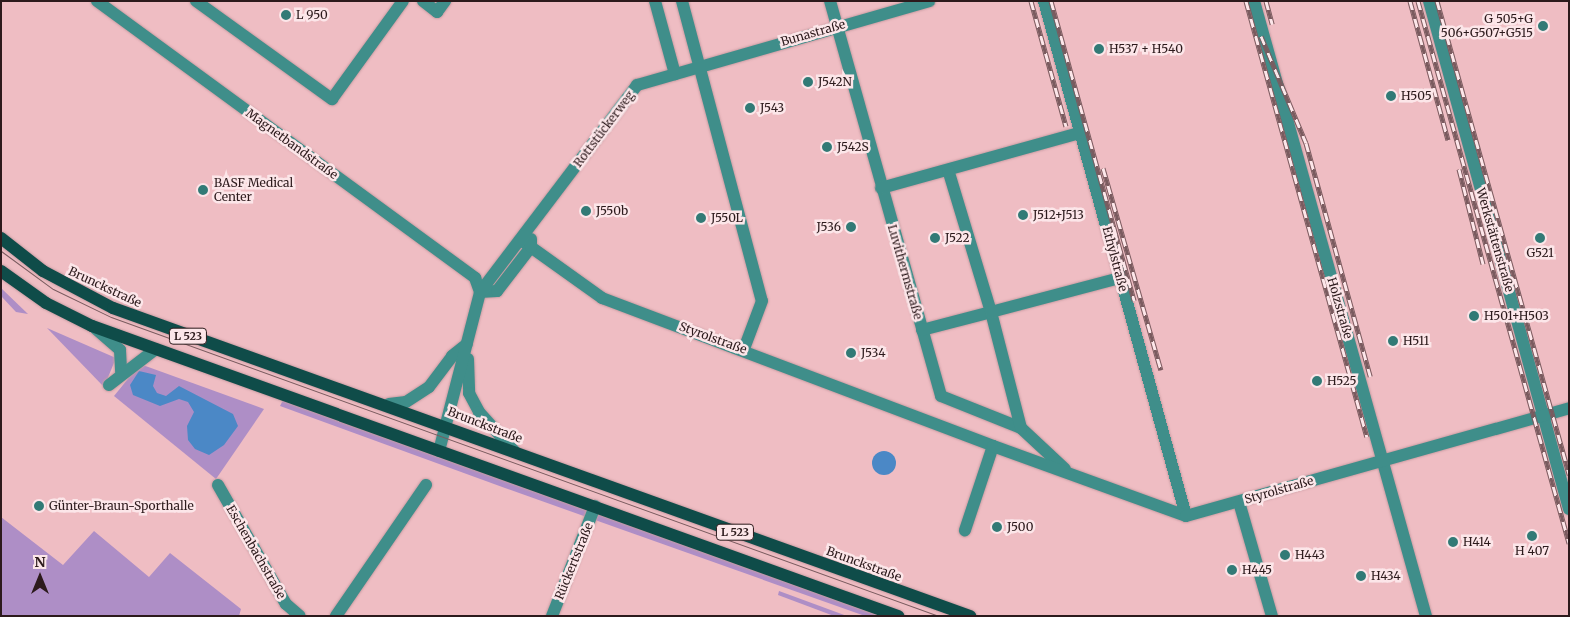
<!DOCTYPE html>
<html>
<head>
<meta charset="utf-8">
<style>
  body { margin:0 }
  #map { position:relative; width:1570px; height:617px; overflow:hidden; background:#efbdc3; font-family:Merriweather,serif }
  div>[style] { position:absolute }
  .green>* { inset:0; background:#ae8ec6 }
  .water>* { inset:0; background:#4b88c6 }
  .round { border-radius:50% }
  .roads { filter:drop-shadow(0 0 1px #c89ca2) drop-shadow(0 0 1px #c89ca2) }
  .minor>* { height:12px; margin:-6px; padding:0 6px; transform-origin:6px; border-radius:6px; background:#3f8e8a }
  .primary>* { height:12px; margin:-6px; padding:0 6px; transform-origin:6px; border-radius:6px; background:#0f4c49 }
  .tram>* { height:1px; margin:-0.5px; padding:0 0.5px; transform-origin:0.5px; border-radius:0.5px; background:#7a5b5f }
  .rail>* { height:5px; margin-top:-2.5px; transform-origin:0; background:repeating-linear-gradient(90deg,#fce6e9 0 9px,#7a5b5f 0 18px); box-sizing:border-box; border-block:1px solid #7a5b5f }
  .dots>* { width:14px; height:14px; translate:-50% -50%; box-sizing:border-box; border:2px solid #fce6e9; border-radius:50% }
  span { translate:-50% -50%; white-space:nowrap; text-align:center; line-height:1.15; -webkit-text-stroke:5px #fce6e9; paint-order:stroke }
  .shield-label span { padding:1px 4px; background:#fce6e9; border:1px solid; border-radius:4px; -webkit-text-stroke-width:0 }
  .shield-label { font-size:11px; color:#2c1a1c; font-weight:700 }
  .poi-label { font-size:12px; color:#2c1a1c }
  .left { translate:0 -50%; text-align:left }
  .right { translate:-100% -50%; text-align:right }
  .street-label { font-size:12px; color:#2c1a1c }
  .frame { position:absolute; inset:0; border:2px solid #2c1a1c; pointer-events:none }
  .north { position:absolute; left:15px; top:552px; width:50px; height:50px; -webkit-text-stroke:4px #fce6e9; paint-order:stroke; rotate:0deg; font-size:14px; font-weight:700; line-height:20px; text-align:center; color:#2c1a1c }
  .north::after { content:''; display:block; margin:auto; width:18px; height:22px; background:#2c1a1c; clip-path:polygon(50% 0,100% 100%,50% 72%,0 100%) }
</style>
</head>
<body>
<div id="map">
  <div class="green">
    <i style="clip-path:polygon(1px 288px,28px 314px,16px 312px,1px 296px)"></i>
    <i style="clip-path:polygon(47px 328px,116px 358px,104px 387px)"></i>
    <i style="clip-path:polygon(140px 364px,264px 409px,216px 479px,114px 396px)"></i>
    <i style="clip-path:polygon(283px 400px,880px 616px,865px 616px,505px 488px,280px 406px)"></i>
    <i style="clip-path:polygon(1px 517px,63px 565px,94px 531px,149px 577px,170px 553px,241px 609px,239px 616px,1px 616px)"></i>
    <i style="clip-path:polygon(779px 591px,847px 616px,834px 616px,778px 595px)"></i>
  </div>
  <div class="water">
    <i style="clip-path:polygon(139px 371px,156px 375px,153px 386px,157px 393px,166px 396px,179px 386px,233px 414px,238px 426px,224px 445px,209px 455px,195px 449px,188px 440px,187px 426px,194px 412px,188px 402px,179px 399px,160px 406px,133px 395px,130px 385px)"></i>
    <i class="round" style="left:872px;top:451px;width:24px;height:24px"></i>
  </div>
  <div class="roads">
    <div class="minor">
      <i style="left:97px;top:1px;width:469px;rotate:36.2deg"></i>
      <i style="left:475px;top:278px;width:15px;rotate:70deg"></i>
      <i style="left:196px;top:1px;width:168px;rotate:35.8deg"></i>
      <i style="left:332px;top:99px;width:121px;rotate:-54.1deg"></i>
      <i style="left:423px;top:1px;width:18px;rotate:38deg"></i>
      <i style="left:437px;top:12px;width:14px;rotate:-54deg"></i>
      <i style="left:655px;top:1px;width:76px;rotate:74.7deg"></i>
      <i style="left:682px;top:1px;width:310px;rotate:75.1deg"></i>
      <i style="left:762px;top:301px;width:51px;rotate:110.6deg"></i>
      <i style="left:830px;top:1px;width:410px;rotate:74.3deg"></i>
      <i style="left:941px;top:396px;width:86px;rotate:21.8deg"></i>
      <i style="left:1021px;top:428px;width:60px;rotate:43deg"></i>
      <i style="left:1044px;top:1px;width:534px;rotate:74.58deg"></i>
      <i style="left:1254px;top:1px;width:639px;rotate:74.38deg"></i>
      <i style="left:1429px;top:1px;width:527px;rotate:74.59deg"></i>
      <i style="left:881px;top:188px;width:205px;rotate:-15.5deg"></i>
      <i style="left:521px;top:240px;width:100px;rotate:35.6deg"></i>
      <i style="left:602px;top:298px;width:418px;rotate:20.7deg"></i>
      <i style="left:993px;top:446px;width:89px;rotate:108.4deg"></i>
      <i style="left:480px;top:292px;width:17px;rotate:-3deg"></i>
      <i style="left:497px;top:291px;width:56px;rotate:-52.3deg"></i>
      <i style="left:531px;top:247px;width:8px;rotate:-90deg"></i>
      <i style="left:96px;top:329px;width:32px;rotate:41deg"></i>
      <i style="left:120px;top:350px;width:22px;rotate:87deg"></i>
      <i style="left:922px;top:330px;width:71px;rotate:-14.6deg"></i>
      <i style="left:991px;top:312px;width:148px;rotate:-106.8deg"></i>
      <i style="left:468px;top:359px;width:34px;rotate:88deg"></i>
      <i style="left:469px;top:393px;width:21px;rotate:62deg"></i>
      <i style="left:479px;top:412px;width:54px;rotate:48deg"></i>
      <i style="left:109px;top:385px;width:59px;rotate:-37.5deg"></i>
      <i style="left:389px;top:404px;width:17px;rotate:-7deg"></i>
      <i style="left:406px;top:402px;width:27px;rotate:-33deg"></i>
      <i style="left:429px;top:387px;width:39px;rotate:-53deg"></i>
      <i style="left:452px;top:356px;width:19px;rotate:-39deg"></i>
      <i style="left:1021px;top:428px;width:120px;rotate:-104.5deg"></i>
      <i style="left:991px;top:312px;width:133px;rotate:-14.8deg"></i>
      <i style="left:993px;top:446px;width:205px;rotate:19.9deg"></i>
      <i style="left:1186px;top:516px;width:398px;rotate:-15.7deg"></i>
      <i style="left:439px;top:451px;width:164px;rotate:-75.5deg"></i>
      <i style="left:480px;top:292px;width:260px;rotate:-52.8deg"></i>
      <i style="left:637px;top:85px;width:304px;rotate:-16deg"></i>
      <i style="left:218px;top:485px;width:137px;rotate:60.3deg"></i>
      <i style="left:286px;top:604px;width:18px;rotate:41deg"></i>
      <i style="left:1239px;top:502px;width:119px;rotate:73.9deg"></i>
      <i style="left:336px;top:616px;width:159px;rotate:-55.5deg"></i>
      <i style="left:552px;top:616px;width:118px;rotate:-68.6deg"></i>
    </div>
    <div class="primary">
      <i style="left:1px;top:238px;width:53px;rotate:38.2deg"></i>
      <i style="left:43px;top:271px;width:79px;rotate:27.9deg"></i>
      <i style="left:113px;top:308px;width:911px;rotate:19.77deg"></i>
      <i style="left:1px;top:271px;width:55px;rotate:35.4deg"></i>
      <i style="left:46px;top:303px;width:51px;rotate:26.6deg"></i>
      <i style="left:92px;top:326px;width:857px;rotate:19.79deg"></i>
    </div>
  </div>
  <div class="tram">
    <i style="left:1px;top:251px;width:64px;rotate:36.2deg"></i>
    <i style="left:53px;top:289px;width:64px;rotate:25.8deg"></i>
    <i style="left:111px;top:317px;width:880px;rotate:19.86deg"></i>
  </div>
  <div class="rail">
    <i style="left:1031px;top:1px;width:130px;rotate:74.4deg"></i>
    <i style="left:1051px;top:1px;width:311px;rotate:74.5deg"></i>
    <i style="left:1246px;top:1px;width:452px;rotate:74.5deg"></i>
    <i style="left:1266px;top:1px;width:24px;rotate:75deg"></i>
    <i style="left:1410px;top:1px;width:144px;rotate:74.7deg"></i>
    <i style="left:1418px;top:1px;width:563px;rotate:74.43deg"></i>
    <i style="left:1437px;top:1px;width:492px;rotate:74.4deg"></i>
    <i style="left:1261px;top:36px;width:116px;rotate:67.2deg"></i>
    <i style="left:1306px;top:143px;width:242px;rotate:74.6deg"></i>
    <i style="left:1103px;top:168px;width:210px;rotate:74deg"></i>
    <i style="left:1459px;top:169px;width:98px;rotate:75.8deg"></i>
  </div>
  <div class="dots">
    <i style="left:286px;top:15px;background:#327a76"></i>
    <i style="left:1543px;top:26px;background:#327a76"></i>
    <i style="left:1099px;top:49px;background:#327a76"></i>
    <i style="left:808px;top:82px;background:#327a76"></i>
    <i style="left:1391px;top:96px;background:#327a76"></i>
    <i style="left:750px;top:108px;background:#327a76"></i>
    <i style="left:827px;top:147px;background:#327a76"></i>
    <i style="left:203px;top:190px;background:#327a76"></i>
    <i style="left:586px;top:211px;background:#327a76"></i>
    <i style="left:1023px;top:215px;background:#327a76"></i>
    <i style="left:701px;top:218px;background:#327a76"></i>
    <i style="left:851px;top:227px;background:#327a76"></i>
    <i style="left:935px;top:238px;background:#327a76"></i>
    <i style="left:1540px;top:238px;background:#327a76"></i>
    <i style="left:1474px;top:316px;background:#327a76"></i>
    <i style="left:1393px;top:341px;background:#327a76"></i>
    <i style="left:851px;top:353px;background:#327a76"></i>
    <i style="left:1317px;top:381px;background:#327a76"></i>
    <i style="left:39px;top:506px;background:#327a76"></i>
    <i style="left:997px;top:527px;background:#327a76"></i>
    <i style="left:1532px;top:536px;background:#327a76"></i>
    <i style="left:1453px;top:542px;background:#327a76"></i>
    <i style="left:1285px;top:555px;background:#327a76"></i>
    <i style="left:1232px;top:570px;background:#327a76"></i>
    <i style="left:1361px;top:576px;background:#327a76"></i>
  </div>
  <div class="shield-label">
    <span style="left:188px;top:336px">L 523</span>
    <span style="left:735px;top:532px">L 523</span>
  </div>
  <div class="poi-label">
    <span class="left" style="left:296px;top:15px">L 950</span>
    <span class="right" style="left:1533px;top:26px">G 505+G<br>506+G507+G515</span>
    <span class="left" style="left:1109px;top:49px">H537 + H540</span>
    <span class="left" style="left:818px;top:82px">J542N</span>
    <span class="left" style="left:1401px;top:96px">H505</span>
    <span class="left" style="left:760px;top:108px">J543</span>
    <span class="left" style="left:837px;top:147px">J542S</span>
    <span class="left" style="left:214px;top:190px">BASF Medical<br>Center</span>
    <span class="left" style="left:596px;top:211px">J550b</span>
    <span class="left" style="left:1033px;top:215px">J512+J513</span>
    <span class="left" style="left:711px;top:218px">J550L</span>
    <span class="right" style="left:841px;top:227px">J536</span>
    <span class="left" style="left:945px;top:238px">J522</span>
    <span style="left:1540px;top:253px">G521</span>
    <span class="left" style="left:1484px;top:316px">H501+H503</span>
    <span class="left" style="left:1403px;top:341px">H511</span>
    <span class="left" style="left:861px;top:353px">J534</span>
    <span class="left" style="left:1327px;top:381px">H525</span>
    <span class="left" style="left:49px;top:506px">Günter-Braun-Sporthalle</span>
    <span class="left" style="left:1007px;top:527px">J500</span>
    <span class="left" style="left:1463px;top:542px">H414</span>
    <span style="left:1532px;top:551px">H 407</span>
    <span class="left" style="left:1295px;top:555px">H443</span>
    <span class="left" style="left:1242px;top:570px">H445</span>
    <span class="left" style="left:1371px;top:576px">H434</span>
  </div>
  <div class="street-label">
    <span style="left:813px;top:33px;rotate:-16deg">Bunastraße</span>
    <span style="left:604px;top:129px;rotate:-53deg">Rottstückerweg</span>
    <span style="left:292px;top:144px;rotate:36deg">Magnetbandstraße</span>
    <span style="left:1495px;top:240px;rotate:74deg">Werkstättenstraße</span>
    <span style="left:1115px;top:259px;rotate:75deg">Ethylstraße</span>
    <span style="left:905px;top:272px;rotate:74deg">Luvithermstraße</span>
    <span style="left:105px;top:287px;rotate:25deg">Brunckstraße</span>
    <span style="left:1340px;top:308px;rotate:74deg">Holzstraße</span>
    <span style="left:713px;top:338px;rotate:20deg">Styrolstraße</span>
    <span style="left:485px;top:425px;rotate:21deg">Brunckstraße</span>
    <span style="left:1279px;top:490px;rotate:-16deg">Styrolstraße</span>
    <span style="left:256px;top:552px;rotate:60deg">Eschenbachstraße</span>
    <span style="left:574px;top:561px;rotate:-68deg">Rückertstraße</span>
    <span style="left:864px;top:564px;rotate:20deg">Brunckstraße</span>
  </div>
  <div class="frame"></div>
  <div class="north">N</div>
</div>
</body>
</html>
